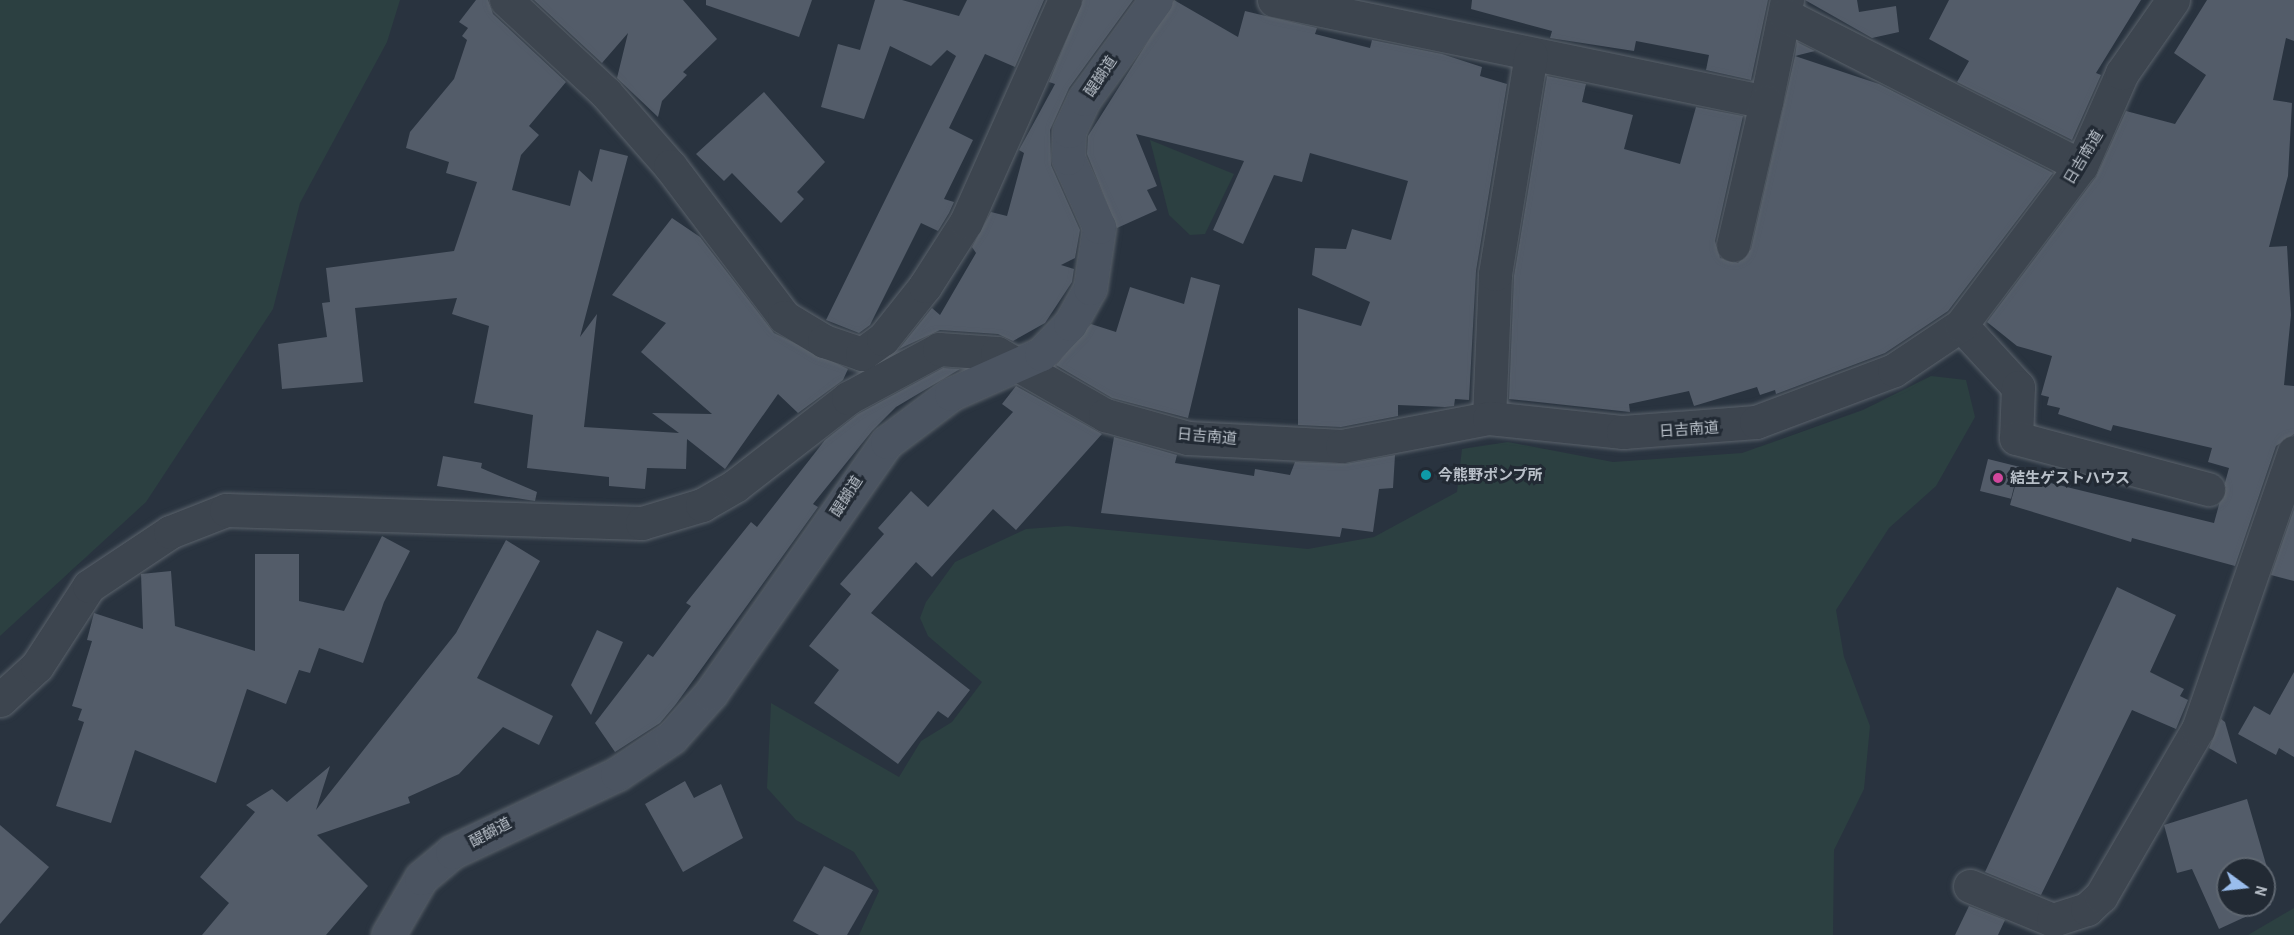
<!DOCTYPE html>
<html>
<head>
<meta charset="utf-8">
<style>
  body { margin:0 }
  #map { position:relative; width:2294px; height:935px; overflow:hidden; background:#29333f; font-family:"Archivo Narrow","Noto Sans JP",sans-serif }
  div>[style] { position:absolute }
  .green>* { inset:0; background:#2c4041 }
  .building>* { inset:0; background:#535c69; transform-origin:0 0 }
  .roads { filter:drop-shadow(0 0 2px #5b636c) drop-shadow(0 0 2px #5b636c) }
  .street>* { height:33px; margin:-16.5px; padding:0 16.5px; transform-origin:16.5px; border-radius:16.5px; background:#3d454f }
  .secondary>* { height:33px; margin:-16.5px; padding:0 16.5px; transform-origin:16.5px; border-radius:16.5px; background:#4b5461 }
  .dots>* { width:16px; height:16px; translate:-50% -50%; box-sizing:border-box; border:3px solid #222a34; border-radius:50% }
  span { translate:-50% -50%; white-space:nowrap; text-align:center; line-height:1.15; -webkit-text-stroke:6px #222a34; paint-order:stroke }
  .street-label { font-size:15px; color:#b9c0c9 }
  .poi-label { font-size:15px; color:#b9c0c9; font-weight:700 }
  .left { translate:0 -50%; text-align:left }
  .north { position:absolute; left:2216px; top:857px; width:60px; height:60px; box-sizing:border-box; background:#222a34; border:2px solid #5e6670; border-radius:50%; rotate:105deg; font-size:16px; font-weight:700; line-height:24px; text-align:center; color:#b9c0c9 }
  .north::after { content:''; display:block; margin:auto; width:21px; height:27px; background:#9abded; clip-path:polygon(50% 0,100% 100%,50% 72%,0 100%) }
</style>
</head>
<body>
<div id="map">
  <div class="green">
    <i style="clip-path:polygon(0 0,400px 0,387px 42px,300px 203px,273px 309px,146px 502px,0 636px)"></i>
    <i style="clip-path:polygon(1150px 140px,1234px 174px,1205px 234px,1190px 235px,1169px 215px)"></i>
    <i style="clip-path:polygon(1931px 376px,1966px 380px,1975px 417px,1936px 486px,1889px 528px,1836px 610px,1844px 657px,1870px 726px,1864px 789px,1834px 850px,1833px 935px,859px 935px,879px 891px,854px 852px,796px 820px,767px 788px,771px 703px,899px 777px,921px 741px,952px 722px,982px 682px,928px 636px,920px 618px,926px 602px,955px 562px,1026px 529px,1067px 526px,1308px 549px,1374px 537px,1457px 492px,1462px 449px,1508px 442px,1613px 462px,1742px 453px,1863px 410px)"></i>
    <i style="clip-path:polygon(2294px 908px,2294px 935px,2248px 935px)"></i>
  </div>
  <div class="building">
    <i style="clip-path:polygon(476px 0,488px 0,493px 14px,566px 82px,529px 126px,539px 135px,521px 155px,512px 190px,570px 206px,579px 170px,592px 182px,600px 149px,628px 156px,580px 337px,597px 314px,584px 427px,679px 433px,652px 413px,712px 414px,641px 352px,666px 323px,612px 295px,672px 218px,700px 237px,774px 333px,848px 369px,843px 380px,798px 413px,778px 394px,725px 469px,687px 439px,686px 469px,647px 468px,645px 489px,609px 486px,609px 477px,527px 468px,533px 415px,474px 403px,489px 326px,452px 314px,457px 298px,355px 308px,363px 382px,282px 389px,278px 344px,327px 337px,322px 303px,330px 302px,326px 268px,454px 251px,477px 182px,446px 173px,449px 162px,406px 148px,410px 132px,454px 79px,467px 40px,462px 36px,468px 28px,459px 22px)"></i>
    <i style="clip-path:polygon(534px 0,683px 0,717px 39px,683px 72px,687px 75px,662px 101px,658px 117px,617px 78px,628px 33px,602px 63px)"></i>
    <i style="clip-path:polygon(706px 0,812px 0,799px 37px,706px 5px)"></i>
    <i style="clip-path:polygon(875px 0,902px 0,959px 16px,967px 0,1044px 0,1015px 67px,985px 54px,949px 128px,973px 140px,944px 199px,954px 202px,949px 213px,938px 231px,921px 223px,870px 325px,859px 333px,826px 320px,956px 56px,947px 50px,931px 66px,890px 46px,864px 119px,821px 107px,838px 44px,860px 50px)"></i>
    <i style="clip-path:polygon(1083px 0,1133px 0,1069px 88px,1050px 130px,1051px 165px,1080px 230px,1075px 258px,1061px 265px,1074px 269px,1072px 282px,1045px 323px,1013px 341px,998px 334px,940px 330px,899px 349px,932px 308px,940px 315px,976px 253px,972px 247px,991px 212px,1007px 216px,1024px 153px,1019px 150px,1055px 84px,1049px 82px)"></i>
    <i style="clip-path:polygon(1174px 0,1238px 37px,1245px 11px,1317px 28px,1315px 34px,1370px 48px,1372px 40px,1442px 54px,1482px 67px,1480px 76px,1507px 84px,1476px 271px,1469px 400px,1455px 399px,1454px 406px,1445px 407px,1398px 405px,1398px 416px,1341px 427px,1298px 425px,1298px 308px,1361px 326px,1370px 302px,1312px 275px,1315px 248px,1346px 249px,1352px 229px,1391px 240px,1408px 181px,1310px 153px,1302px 182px,1274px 175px,1243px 244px,1213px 230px,1244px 161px,1136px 134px,1157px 186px,1147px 190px,1157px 210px,1117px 228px,1087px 154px,1088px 136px)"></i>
    <i style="clip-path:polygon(1472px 0,1768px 0,1751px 80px,1706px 70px,1709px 55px,1636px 41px,1634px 51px,1550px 38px,1552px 31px,1471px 9px)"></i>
    <i style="clip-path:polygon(1805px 0,1857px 0,1859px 12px,1896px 6px,1899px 32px,1872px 38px)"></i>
    <i style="clip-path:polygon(1949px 0,2141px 0,2096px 73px,2101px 75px,2072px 140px,1957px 82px,1969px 61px,1929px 39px)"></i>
    <i style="clip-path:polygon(2207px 0,2294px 0,2294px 41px,2286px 38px,2273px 100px,2292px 103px,2288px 176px,2269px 247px,2287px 246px,2291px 315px,2284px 385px,2294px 386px,2294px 434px,2276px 446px,2235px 566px,2132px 538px,2131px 542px,2010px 505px,2018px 475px,2214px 523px,2229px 468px,2208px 462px,2212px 448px,2113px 425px,2111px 431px,2058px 414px,2060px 408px,2047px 405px,2049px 397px,2041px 395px,2052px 356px,2017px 346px,1987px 322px,2096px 177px,2126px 111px,2175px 124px,2206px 75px,2174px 53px)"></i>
    <i style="clip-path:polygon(1797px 42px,1815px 51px,1795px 56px)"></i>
    <i style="clip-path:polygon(1795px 56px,1879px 84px,2053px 173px,1948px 311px,1885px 353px,1776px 394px,1775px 390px,1760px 395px,1757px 387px,1694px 406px,1689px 391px,1629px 404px,1630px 412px,1509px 399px,1514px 276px,1547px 76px,1586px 84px,1582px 102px,1633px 115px,1624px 149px,1680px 164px,1696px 107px,1743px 116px,1715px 241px,1720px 258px,1738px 263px,1751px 249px)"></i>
    <i style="clip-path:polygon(764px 92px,825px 162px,797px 192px,804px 199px,781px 223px,732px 173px,724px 181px,696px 154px)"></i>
    <i style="clip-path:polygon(1191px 277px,1220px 285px,1188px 418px,1112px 398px,1056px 365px,1091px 324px,1116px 332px,1130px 287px,1184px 304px)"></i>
    <i style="clip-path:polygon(943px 368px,960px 369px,896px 407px,872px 431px,813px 504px,818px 507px,676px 704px,660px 723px,615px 752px,595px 723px,648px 654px,653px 657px,691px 606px,686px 603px,751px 522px,757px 527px,825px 440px,858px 414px)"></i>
    <i style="clip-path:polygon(1016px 386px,1102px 434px,1016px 530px,993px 509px,932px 577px,916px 562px,871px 613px,970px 690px,948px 718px,938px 711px,898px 764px,814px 703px,839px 670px,809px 646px,851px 594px,840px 584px,884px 534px,878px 528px,911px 491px,928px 507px,1013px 412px,1002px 404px)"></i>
    <i style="clip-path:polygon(1114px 437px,1177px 455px,1175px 463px,1254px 476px,1255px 469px,1290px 475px,1295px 462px,1345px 464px,1395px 455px,1393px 488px,1379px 489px,1373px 532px,1342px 528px,1340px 537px,1101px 513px)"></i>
    <i style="clip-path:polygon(443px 456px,482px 463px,481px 468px,537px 492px,535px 501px,437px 486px)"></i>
    <i style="left:1988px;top:459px;width:32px;height:33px;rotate:14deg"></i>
    <i style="clip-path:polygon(2294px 509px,2294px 581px,2271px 575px)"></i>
    <i style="clip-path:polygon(382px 536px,410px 551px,384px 602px,363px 663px,319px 648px,310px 673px,299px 670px,286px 704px,247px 689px,216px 783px,135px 750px,111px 823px,56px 806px,84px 722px,78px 720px,82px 709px,72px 706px,92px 641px,87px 640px,94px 613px,143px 629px,141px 574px,171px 571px,175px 626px,255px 651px,255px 554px,299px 554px,299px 601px,344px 611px)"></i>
    <i style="clip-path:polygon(506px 540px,540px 561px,477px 678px,553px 716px,539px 745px,503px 727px,459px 774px,408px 797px,410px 803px,317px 835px,368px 886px,326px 935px,202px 935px,229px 903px,200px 877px,255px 812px,246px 805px,272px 789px,287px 802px,330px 766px,316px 810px,456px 633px)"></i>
    <i style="clip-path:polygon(2117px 587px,2176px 615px,2150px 672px,2184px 689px,2180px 696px,2188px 700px,2176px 729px,2132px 710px,2041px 895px,1985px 872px)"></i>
    <i style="clip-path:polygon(597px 630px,623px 642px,591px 715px,571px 685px)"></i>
    <i style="clip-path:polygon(2294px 672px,2294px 757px,2279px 748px,2276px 755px,2238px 734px,2254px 706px,2270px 715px)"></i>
    <i style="clip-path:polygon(2221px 719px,2225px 722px,2237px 764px,2209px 748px)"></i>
    <i style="clip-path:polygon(685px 781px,694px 798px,721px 784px,743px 838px,683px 872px,645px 804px)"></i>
    <i style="clip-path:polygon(evenodd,2247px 799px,2275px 895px,2268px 898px,2271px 905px,2219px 929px,2192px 869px,2177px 873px,2164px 825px,2247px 799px,2228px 869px,2264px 869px,2264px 905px,2228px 905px,2228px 869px)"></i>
    <i style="clip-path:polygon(0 825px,49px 867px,0 924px)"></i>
    <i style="clip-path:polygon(824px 866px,873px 890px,847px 935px,819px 935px,793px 921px)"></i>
    <i style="clip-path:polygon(1969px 906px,2005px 920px,1998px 935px,1955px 935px)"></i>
  </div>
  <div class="roads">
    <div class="street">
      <i style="left:506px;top:0;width:137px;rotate:42.9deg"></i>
      <i style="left:606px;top:93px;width:97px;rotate:48.8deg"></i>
      <i style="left:670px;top:166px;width:189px;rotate:52.9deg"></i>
      <i style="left:784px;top:317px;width:47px;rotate:31deg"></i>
      <i style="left:824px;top:341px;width:40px;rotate:18.9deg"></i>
      <i style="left:862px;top:354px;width:26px;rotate:-36deg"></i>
      <i style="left:883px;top:339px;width:68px;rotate:-51.6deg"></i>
      <i style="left:925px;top:286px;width:76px;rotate:-57.4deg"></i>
      <i style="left:966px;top:222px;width:243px;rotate:-66deg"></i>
      <i style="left:1274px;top:0;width:502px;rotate:11.71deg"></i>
      <i style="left:1766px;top:102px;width:104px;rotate:-78.4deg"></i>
      <i style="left:1785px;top:15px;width:332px;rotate:27deg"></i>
      <i style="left:1733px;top:245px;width:147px;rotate:-77deg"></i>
      <i style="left:1961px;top:325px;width:84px;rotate:47.4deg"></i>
      <i style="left:2018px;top:387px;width:51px;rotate:92.2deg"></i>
      <i style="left:2016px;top:438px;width:199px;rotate:14.9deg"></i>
      <i style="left:1489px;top:418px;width:144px;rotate:-87.6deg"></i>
      <i style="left:1495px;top:274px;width:222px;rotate:-80.7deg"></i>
      <i style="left:0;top:700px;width:50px;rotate:-42.6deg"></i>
      <i style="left:37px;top:666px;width:95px;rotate:-57deg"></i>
      <i style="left:89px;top:586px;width:97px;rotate:-33.7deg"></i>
      <i style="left:170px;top:532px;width:60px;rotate:-21.4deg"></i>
      <i style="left:226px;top:510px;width:416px;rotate:1.8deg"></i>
      <i style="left:642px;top:523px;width:63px;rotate:-16.7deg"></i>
      <i style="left:702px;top:505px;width:39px;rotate:-30deg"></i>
      <i style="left:736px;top:485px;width:142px;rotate:-37.8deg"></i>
      <i style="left:848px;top:398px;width:103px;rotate:-28.3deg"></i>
      <i style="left:939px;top:349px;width:58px;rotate:3.9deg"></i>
      <i style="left:997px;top:353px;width:125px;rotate:29.9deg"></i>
      <i style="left:1105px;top:415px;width:86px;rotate:15.5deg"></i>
      <i style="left:1188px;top:438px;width:154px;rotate:3deg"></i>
      <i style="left:1342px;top:446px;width:150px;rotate:-10.8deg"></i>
      <i style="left:1489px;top:418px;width:135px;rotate:6deg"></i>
      <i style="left:1623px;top:432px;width:133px;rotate:-4.3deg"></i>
      <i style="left:1756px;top:422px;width:147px;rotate:-20.6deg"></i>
      <i style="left:1894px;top:370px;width:81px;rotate:-33.9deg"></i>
      <i style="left:1961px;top:325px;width:199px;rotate:-53deg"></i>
      <i style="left:2081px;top:166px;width:102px;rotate:-66.2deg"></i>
      <i style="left:2122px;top:73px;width:89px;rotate:-55.1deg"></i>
      <i style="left:1970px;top:886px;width:90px;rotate:22.3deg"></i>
      <i style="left:2053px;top:920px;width:36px;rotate:-18deg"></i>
      <i style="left:2087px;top:909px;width:19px;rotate:-43deg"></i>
      <i style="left:2101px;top:896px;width:193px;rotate:-59.9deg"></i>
      <i style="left:2198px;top:729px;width:293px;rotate:-70.9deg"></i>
    </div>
    <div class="secondary">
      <i style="left:388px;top:935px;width:66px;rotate:-59.9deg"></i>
      <i style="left:421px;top:878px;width:40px;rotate:-40deg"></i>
      <i style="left:452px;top:852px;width:183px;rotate:-25.3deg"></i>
      <i style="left:617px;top:774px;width:66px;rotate:-33.9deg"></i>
      <i style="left:672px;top:737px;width:59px;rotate:-48.4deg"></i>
      <i style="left:711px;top:693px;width:307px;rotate:-55deg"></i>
      <i style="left:887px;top:442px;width:80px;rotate:-36.9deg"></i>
      <i style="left:951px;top:394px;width:98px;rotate:-24deg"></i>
      <i style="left:1041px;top:354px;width:42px;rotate:-46deg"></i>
      <i style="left:1070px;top:324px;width:41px;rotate:-60.9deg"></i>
      <i style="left:1090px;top:288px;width:62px;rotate:-81.6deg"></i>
      <i style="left:1099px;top:227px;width:76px;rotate:-114.2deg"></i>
      <i style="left:1068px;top:158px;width:27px;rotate:-88deg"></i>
      <i style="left:1069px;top:131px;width:35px;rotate:-65deg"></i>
      <i style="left:1084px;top:99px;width:122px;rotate:-54deg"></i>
    </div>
  </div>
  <div class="dots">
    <i style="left:1426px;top:475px;background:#0f9aa8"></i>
    <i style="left:1998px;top:478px;background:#d1479c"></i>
  </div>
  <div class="street-label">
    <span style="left:1100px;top:76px;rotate:-56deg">醍醐道</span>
    <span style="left:2083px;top:157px;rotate:-59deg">日吉南道</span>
    <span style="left:1689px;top:429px;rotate:-4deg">日吉南道</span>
    <span style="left:1207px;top:436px;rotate:5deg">日吉南道</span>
    <span style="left:846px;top:496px;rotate:-57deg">醍醐道</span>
    <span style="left:490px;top:832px;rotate:-28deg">醍醐道</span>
  </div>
  <div class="poi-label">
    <span class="left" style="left:1438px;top:475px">今熊野ポンプ所</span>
    <span class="left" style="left:2010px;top:478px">結生ゲストハウス</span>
  </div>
  <div class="north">N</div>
</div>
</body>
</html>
